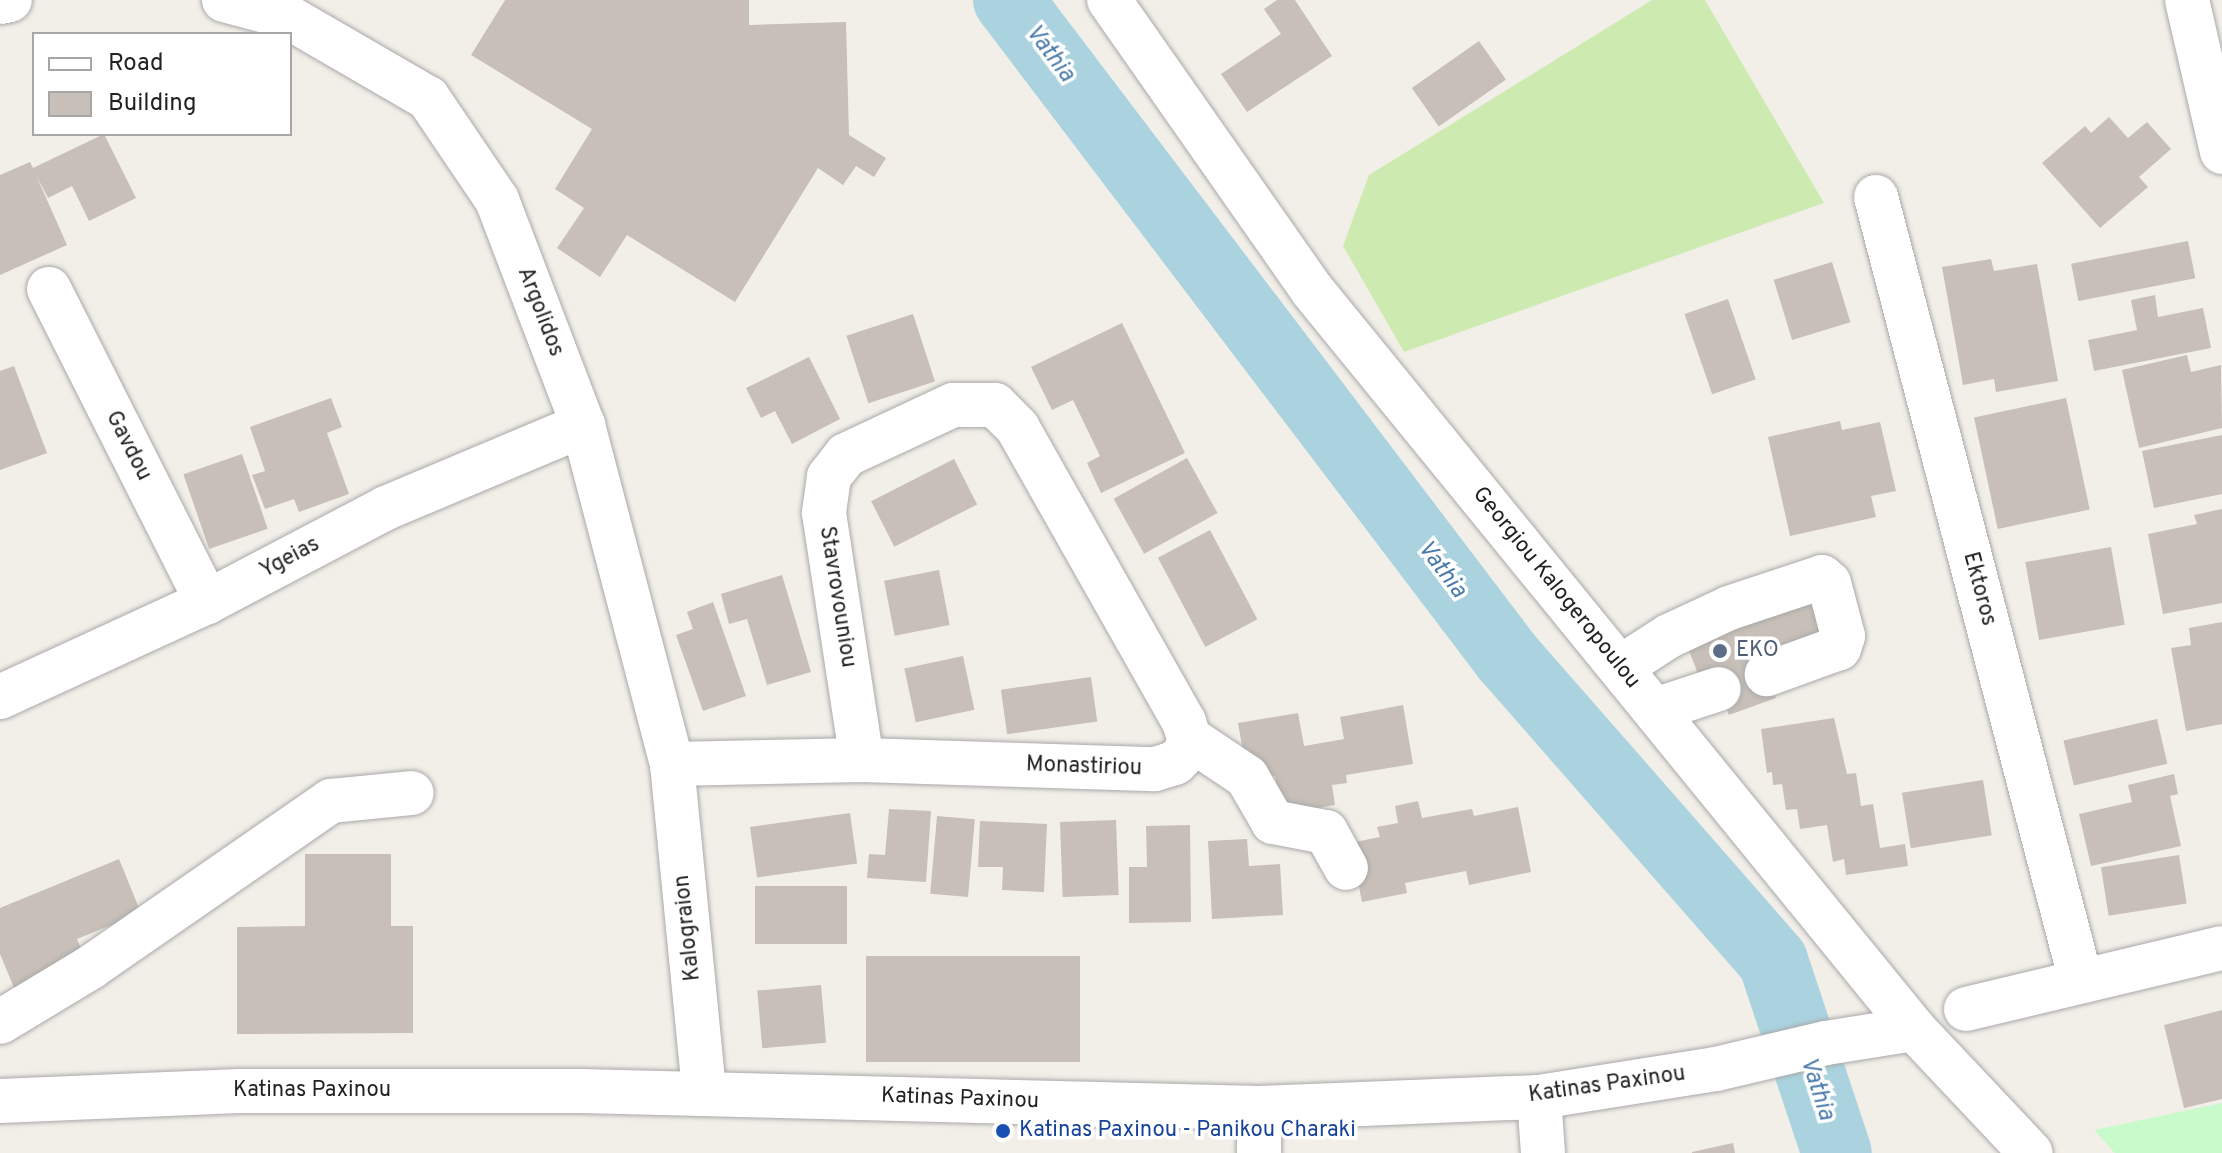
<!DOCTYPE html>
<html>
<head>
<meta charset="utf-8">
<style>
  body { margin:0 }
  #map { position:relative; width:2222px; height:1153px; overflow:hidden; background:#f2efe9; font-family:Overpass,sans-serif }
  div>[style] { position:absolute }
  .grass>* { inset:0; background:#cdebb0 }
  .park>* { inset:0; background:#c8facc }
  .river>* { height:70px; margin:-35px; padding:0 35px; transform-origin:35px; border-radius:35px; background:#aad3df }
  .building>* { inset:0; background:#c7bfb8; transform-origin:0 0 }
  .roads { filter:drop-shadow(0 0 2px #a9a9a9) drop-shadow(0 0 2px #a9a9a9) }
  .minor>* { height:44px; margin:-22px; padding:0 22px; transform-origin:22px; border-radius:22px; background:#fff }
  .dots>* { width:22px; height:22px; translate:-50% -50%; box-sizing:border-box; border:4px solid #fff; border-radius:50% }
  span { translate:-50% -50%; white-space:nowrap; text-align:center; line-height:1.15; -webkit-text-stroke:7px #fff; paint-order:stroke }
  .street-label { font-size:22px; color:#222 }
  .service-label { font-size:22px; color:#4e5e75 }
  .left { translate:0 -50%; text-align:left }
  .transit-label { font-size:22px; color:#164399 }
  .water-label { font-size:24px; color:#4a7aab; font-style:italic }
  .legend { position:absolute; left:32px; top:32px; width:260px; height:104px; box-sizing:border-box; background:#fff; border:2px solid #a7a7a7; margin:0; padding:10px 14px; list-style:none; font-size:24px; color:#222 }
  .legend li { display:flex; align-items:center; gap:16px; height:40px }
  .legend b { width:40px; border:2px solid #a7a7a7 }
</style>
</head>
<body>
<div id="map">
  <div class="grass">
    <i style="clip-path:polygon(1652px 0,1705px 0,1824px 203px,1404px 352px,1343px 246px,1369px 175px)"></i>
  </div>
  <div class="park">
    <i style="clip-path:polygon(2222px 1103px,2222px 1153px,2115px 1153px,2094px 1130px)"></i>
  </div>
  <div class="river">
    <i style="left:1008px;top:0;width:825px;rotate:52.78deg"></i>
    <i style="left:1507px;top:657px;width:404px;rotate:48.8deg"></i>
    <i style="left:1773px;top:961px;width:202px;rotate:71.6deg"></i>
  </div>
  <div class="building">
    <i style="clip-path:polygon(505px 0,749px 0,749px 25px,846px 22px,849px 135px,886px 158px,874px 177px,856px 166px,843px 185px,818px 168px,735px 302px,627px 235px,600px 277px,557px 248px,584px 208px,555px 189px,592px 129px,471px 55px)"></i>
    <i style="clip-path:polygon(1277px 0,1295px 0,1332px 56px,1247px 112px,1221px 74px,1281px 34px,1264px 9px)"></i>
    <i style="left:1479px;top:41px;width:47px;height:82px;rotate:55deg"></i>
    <i style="clip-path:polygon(2109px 117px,2128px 138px,2147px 122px,2171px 149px,2139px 177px,2148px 187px,2100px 228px,2042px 163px,2085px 126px,2091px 133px)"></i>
    <i style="clip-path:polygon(104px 134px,136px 198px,89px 221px,72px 186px,48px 198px,36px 175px,67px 245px,0 275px,0 175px,30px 162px,33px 168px)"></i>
    <i style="left:2188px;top:241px;width:38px;height:119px;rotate:79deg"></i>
    <i style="clip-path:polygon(1991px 259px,1994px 271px,2037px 264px,2058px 381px,1996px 392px,1994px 379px,1963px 385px,1942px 267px)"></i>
    <i style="left:1832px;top:262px;width:63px;height:61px;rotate:73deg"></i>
    <i style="clip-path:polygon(2155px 295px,2158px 317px,2203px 308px,2211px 348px,2094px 371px,2088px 340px,2137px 330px,2131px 300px)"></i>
    <i style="left:1728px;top:299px;width:85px;height:46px;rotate:71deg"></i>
    <i style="left:913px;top:314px;width:71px;height:70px;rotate:72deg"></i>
    <i style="clip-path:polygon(1122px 323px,1185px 453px,1101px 493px,1087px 463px,1100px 456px,1073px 400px,1052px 410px,1031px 367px)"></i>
    <i style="clip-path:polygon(2187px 355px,2191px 372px,2221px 365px,2222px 428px,2139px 448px,2122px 370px)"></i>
    <i style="clip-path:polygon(809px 357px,840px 419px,792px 444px,775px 411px,761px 418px,746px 388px)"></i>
    <i style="clip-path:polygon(14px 366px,47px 453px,0 470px,0 371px)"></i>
    <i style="clip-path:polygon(331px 398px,342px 427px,327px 433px,349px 494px,299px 512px,294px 499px,265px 509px,252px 475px,265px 471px,250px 427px)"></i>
    <i style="left:2066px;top:398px;width:114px;height:94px;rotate:78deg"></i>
    <i style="clip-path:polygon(1840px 421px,1842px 430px,1880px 422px,1896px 491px,1871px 496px,1876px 517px,1790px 536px,1768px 437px)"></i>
    <i style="clip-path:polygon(2222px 435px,2222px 494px,2154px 508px,2142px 451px)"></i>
    <i style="left:242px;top:454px;width:79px;height:62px;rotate:71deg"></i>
    <i style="left:1187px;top:458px;width:63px;height:84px;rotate:61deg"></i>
    <i style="left:954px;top:459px;width:51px;height:93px;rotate:63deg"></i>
    <i style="clip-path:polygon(2222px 509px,2222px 603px,2163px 614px,2148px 534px,2197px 524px,2194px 515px)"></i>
    <i style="left:1210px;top:530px;width:101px;height:59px;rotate:62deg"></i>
    <i style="left:2111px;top:547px;width:79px;height:87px;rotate:80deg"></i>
    <i style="left:939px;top:570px;width:56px;height:56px;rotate:79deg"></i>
    <i style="clip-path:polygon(782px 575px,811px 672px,767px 685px,747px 619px,729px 624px,721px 594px)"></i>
    <i style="clip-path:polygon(1815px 596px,1831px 639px,1763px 664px,1776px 698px,1729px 715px,1713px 674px,1700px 679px,1686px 643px)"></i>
    <i style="clip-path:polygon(713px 602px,746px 696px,703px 711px,676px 635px,693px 629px,687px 612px)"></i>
    <i style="clip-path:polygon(2222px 622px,2222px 724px,2186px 731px,2171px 648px,2191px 645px,2189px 628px)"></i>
    <i style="left:963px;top:656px;width:55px;height:60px;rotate:78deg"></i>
    <i style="left:1091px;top:677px;width:45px;height:91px;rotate:82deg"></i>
    <i style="clip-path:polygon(1403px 705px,1413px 764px,1346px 775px,1347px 783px,1332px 785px,1335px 805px,1282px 814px,1275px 776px,1263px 778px,1246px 768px,1238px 723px,1298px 713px,1304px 746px,1344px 739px,1340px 717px)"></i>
    <i style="clip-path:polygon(1834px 718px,1847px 774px,1856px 773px,1861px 806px,1873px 804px,1880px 848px,1905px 844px,1908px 866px,1846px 875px,1844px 859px,1833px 862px,1827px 825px,1800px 829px,1797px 809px,1786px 810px,1782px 784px,1773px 785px,1772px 772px,1767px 773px,1761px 729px)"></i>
    <i style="left:2157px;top:719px;width:46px;height:96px;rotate:77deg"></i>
    <i style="clip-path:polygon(2174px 774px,2178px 794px,2170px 796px,2181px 846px,2091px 866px,2079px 814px,2132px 802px,2128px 785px)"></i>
    <i style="left:1983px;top:780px;width:56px;height:82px;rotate:81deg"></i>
    <i style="clip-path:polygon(1418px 801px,1422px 818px,1472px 809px,1474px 816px,1518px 807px,1531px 872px,1469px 885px,1466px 871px,1405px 883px,1407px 893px,1362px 902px,1350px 843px,1380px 837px,1377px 827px,1398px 823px,1395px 806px)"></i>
    <i style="clip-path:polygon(889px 809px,931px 811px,926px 882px,867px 878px,869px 854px,885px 855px)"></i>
    <i style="left:850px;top:813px;width:51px;height:101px;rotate:82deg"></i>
    <i style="left:937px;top:816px;width:38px;height:78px;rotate:5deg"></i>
    <i style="left:1116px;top:820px;width:75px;height:56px;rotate:88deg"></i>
    <i style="clip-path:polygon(980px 821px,1047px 824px,1044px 892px,1002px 890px,1003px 867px,978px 867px)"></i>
    <i style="clip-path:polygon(1190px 825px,1191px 922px,1129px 923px,1129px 867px,1147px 867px,1146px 826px)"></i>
    <i style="clip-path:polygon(1247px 839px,1249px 866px,1280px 864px,1283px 915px,1212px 919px,1208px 841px)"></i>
    <i style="clip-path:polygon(305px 854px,391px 854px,391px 926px,413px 926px,413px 1033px,237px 1034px,237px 927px,305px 926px)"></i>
    <i style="left:2179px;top:855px;width:49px;height:79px;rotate:81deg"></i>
    <i style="clip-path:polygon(119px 859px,141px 913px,77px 939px,88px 965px,17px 995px,0 954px,0 908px)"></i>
    <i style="left:755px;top:886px;width:92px;height:58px"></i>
    <i style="left:866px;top:956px;width:214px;height:106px"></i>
    <i style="left:821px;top:985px;width:58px;height:64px;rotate:85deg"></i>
    <i style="clip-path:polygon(2222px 1010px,2222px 1099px,2184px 1108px,2164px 1025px)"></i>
    <i style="clip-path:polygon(1733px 1143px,1735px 1153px,1692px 1153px,1692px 1152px)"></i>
  </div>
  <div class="roads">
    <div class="minor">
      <i style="left:224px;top:0;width:66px;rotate:14.9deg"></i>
      <i style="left:288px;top:17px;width:162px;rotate:30.1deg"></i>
      <i style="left:428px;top:98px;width:123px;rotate:55.9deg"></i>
      <i style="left:497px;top:200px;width:241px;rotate:69.1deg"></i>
      <i style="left:583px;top:425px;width:350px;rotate:75.3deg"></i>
      <i style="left:672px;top:764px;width:330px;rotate:84.4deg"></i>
      <i style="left:1109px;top:0;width:354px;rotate:55deg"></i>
      <i style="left:1312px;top:290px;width:953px;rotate:50.83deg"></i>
      <i style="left:1914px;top:1029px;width:170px;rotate:46.7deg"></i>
      <i style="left:2187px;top:0;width:156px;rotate:77deg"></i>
      <i style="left:0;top:2px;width:10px;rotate:-11deg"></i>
      <i style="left:1876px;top:197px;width:810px;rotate:75.35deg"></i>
      <i style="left:49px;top:289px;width:351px;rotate:63.2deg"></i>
      <i style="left:1621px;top:667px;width:57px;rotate:-32.9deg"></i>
      <i style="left:1669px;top:636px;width:66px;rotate:-25deg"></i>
      <i style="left:1729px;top:608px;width:98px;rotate:-18.4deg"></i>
      <i style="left:1822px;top:577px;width:9px;rotate:41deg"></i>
      <i style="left:1829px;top:583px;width:55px;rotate:75.2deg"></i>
      <i style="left:1843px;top:636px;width:13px;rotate:108deg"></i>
      <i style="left:1839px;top:648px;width:77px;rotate:160.1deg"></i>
      <i style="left:0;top:697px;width:228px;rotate:-24.7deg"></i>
      <i style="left:207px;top:602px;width:202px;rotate:-27.7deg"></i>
      <i style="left:386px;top:508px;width:214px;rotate:-22.8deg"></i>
      <i style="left:1655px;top:710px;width:67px;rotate:-18.2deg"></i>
      <i style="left:1189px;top:738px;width:70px;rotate:33.9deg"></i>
      <i style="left:1247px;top:777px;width:52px;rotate:60deg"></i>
      <i style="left:1273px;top:822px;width:54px;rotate:10.7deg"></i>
      <i style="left:1326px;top:832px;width:41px;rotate:60.9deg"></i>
      <i style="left:672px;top:764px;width:190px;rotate:-1.2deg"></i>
      <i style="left:862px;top:760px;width:293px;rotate:1.8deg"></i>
      <i style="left:1155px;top:769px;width:21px;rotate:-17deg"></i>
      <i style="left:1175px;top:763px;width:17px;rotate:-45deg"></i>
      <i style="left:1187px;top:751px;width:13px;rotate:-81deg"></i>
      <i style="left:1189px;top:738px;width:17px;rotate:-107deg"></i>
      <i style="left:1184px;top:722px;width:338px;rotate:-119.5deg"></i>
      <i style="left:1018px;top:428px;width:33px;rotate:-135deg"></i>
      <i style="left:995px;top:405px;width:42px;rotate:180deg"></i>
      <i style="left:953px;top:405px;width:118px;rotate:155deg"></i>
      <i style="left:846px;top:455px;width:28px;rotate:128deg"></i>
      <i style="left:829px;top:477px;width:36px;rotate:98deg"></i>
      <i style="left:824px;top:513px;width:250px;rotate:81.3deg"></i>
      <i style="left:1966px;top:1009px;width:263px;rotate:-13.4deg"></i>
      <i style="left:0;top:1022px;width:106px;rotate:-31.1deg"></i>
      <i style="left:91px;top:967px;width:292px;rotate:-34.7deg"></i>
      <i style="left:331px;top:801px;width:81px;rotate:-5.6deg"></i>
      <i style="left:1539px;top:1097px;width:56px;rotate:85.9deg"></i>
      <i style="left:0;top:1101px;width:239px;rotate:-2.4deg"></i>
      <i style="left:239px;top:1091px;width:342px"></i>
      <i style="left:581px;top:1091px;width:678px;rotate:1.44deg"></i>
      <i style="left:1259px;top:1108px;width:103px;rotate:-2.2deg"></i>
      <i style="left:1362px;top:1104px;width:177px;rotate:-2.3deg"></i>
      <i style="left:1539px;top:1097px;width:179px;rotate:-9deg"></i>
      <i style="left:1716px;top:1069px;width:113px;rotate:-13.3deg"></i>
      <i style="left:1826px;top:1043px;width:89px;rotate:-9deg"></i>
      <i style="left:1259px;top:1153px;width:45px;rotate:-90deg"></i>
    </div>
  </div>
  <div class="dots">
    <i style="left:1720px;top:651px;background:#5c6f8a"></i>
    <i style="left:1003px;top:1131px;background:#1a4fb4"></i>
  </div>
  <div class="street-label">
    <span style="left:540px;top:312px;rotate:69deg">Argolidos</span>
    <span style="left:128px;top:446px;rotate:63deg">Gavdou</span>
    <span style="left:290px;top:558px;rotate:-28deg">Ygeias</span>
    <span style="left:1556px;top:588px;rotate:51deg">Georgiou Kalogeropoulou</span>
    <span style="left:1979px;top:589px;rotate:75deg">Ektoros</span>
    <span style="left:837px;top:597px;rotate:81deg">Stavrovouniou</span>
    <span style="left:1084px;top:767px;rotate:2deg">Monastiriou</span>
    <span style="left:688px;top:928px;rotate:-96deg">Kalograion</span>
    <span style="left:1607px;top:1085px;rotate:-8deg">Katinas Paxinou</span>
    <span style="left:312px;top:1091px">Katinas Paxinou</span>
    <span style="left:960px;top:1099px;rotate:2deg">Katinas Paxinou</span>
  </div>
  <div class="service-label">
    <span class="left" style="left:1736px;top:651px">EKO</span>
  </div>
  <div class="transit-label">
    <span class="left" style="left:1019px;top:1131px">Katinas Paxinou - Panikou Charaki</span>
  </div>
  <div class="water-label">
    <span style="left:1049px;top:54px;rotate:53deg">Vathia</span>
    <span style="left:1441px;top:570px;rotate:53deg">Vathia</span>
    <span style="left:1816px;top:1089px;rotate:72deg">Vathia</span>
  </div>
  <ul class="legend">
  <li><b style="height:10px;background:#fff"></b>Road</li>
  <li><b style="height:22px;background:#c7bfb8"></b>Building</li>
  </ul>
</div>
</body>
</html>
